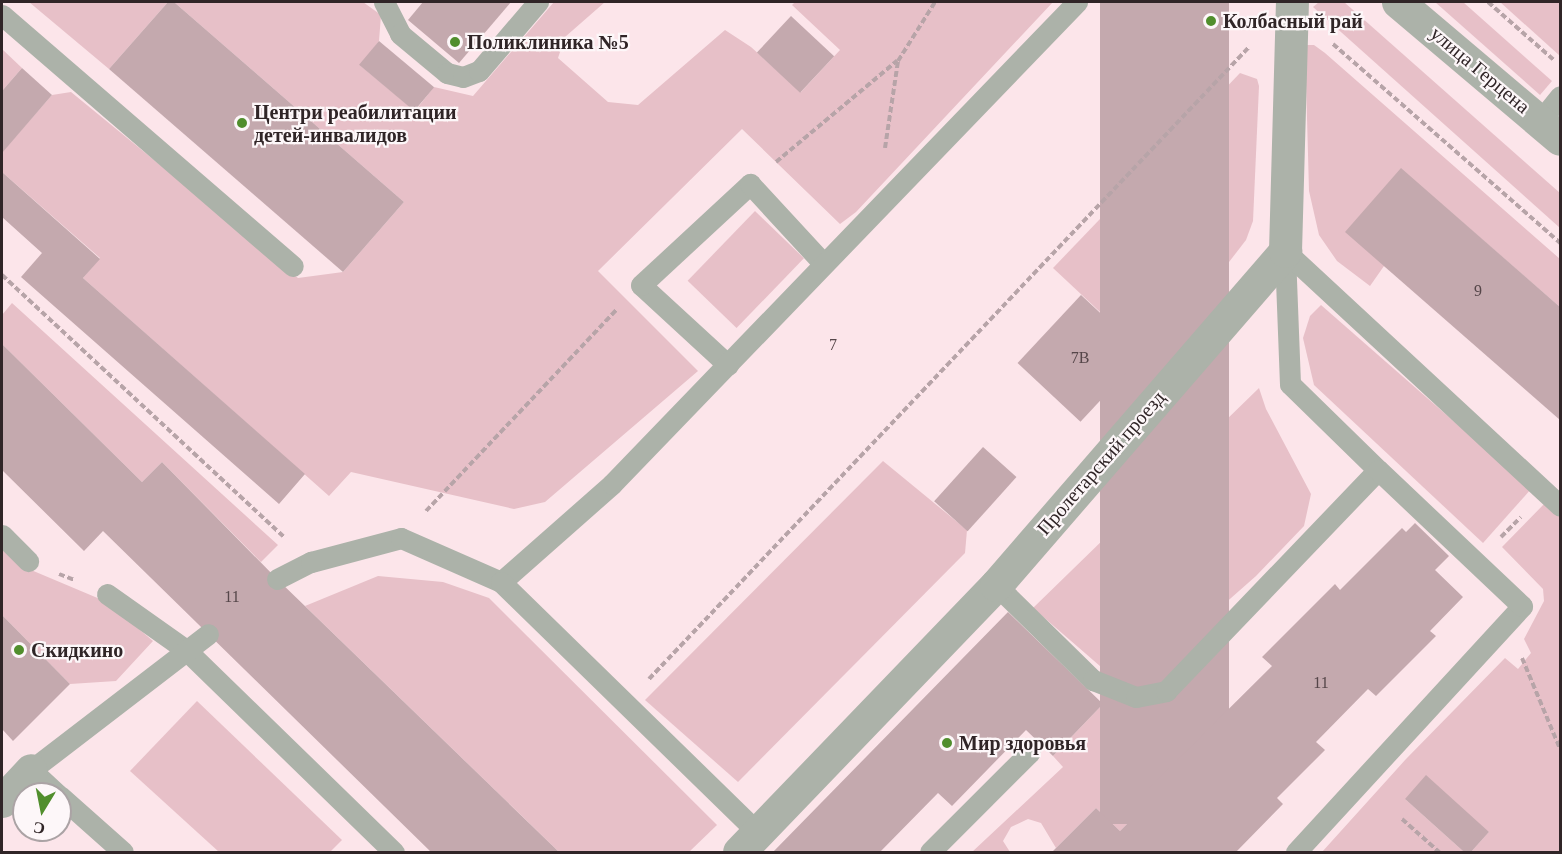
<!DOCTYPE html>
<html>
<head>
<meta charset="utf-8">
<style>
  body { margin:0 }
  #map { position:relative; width:1562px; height:854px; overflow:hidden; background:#fce5ea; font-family:"Times New Roman",serif }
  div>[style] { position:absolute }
  .green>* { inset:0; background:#e7c0c8; transform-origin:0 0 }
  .building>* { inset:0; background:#c4a9ae; transform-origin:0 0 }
  .path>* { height:4px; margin-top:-2px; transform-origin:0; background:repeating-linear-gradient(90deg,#b7a4a8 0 6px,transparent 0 9px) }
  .lane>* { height:21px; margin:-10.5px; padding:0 10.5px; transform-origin:10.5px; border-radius:10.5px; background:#acb2a9 }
  .street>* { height:33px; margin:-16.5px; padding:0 16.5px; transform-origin:16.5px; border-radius:16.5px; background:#acb2a9 }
  .dots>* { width:16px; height:16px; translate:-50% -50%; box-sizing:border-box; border:3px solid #fdf7f9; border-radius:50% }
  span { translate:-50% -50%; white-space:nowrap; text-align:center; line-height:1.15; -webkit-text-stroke:4.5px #fdf7f9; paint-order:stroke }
  .number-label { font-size:16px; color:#554649 }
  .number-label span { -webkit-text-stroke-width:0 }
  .poi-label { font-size:20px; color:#302527; font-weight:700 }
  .left { translate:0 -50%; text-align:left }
  .street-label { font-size:20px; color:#302527 }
  .frame { position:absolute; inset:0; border:3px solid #302527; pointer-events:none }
  .north { position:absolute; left:12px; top:782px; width:60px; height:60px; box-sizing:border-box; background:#fdf7f9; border:2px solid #aba3a5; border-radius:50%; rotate:190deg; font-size:16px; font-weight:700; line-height:24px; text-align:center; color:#302527 }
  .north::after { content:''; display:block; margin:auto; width:21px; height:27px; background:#518e2d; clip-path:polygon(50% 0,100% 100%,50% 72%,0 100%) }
</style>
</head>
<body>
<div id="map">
  <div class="green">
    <i style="clip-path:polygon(29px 2px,168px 2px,109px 69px)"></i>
    <i style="clip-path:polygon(174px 2px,363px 2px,381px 15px,379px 41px,361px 66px,415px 111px,434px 87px,473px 96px,554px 2px,605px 2px,565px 37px,558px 58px,608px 102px,638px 105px,725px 30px,751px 47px,801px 92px,840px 50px,792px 5px,795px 2px,1053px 2px,856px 212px,840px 224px,742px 129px,598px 271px,698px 371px,545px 502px,514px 509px,351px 472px,329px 496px,83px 278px,100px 258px,2px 172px,2px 152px,52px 95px,71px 92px,298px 278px,343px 272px,404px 202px)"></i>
    <i style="clip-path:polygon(1319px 2px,1344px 2px,1560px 193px,1560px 228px,1313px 7px)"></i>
    <i style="clip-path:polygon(1435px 2px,1463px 2px,1552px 81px,1540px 95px)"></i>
    <i style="clip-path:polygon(1500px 2px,1560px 2px,1560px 56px)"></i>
    <i style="clip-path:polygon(1305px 45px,1314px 45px,1325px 53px,1560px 259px,1560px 307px,1401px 169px,1384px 266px,1370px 286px,1337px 261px,1319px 235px,1309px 191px)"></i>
    <i style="clip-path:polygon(2px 49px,22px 68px,2px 91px)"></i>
    <i style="clip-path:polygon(1240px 73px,1257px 79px,1259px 86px,1253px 221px,1246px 240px,1219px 275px,1144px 353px,1053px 268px)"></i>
    <i style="left:755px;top:211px;width:68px;height:97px;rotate:44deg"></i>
    <i style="clip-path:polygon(12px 303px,278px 545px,261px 562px,162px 462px,142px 482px,2px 344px,2px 315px)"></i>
    <i style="clip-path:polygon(1321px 305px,1531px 489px,1483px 543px,1314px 385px,1303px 338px,1310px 316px)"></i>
    <i style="clip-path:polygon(1259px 388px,1266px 409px,1311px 494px,1304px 526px,1256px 576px,1138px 680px,1108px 673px,1033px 608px)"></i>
    <i style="clip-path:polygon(883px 461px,967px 530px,965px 553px,738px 782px,645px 700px)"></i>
    <i style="clip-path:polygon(1546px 502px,1560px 514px,1560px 852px,1471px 852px,1489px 832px,1405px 799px,1464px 852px,1322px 852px,1406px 759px,1505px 658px,1518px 669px,1531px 653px,1524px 639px,1544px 601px,1543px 589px,1502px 547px)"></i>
    <i style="clip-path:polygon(2px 544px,24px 567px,107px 602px,153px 641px,116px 681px,70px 684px,2px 615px)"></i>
    <i style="clip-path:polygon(378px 576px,443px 582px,489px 598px,717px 825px,689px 852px,559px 852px,305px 606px)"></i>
    <i style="clip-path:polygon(1191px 687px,1220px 717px,1145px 793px,1151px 800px,1120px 831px,1096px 808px,1056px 848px,1041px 823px,1028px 819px,1011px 827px,1003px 841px,1010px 852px,972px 852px,1063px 767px,1053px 756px,1103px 704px,1133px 740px)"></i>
    <i style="clip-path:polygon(197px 701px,342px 840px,330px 852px,219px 852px,130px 771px)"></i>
  </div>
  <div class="building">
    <i style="clip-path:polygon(168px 2px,174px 2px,404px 202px,343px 272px,109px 69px)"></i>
    <i style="clip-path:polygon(423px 2px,511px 2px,459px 63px,408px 20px)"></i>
    <i style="left:1100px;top:2px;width:129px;height:822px"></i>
    <i style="left:791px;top:16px;width:59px;height:50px;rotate:43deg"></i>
    <i style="left:379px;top:41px;width:72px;height:31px;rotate:40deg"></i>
    <i style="clip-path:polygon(22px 68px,52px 95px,2px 153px,2px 91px)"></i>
    <i style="clip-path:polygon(1401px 168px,1560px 307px,1560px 420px,1345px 232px)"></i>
    <i style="clip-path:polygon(2px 172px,100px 259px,83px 278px,305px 474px,279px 504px,21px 277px,42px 253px,2px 217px)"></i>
    <i style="left:1081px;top:295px;width:86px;height:93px;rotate:43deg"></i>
    <i style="clip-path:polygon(2px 344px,142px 482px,162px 462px,277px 579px,559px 852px,431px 852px,103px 531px,84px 551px,2px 470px)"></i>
    <i style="left:983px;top:447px;width:45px;height:73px;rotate:42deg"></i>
    <i style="clip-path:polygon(1415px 523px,1449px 556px,1435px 570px,1463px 597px,1430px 631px,1436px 636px,1376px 696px,1368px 689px,1316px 742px,1325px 750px,1277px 798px,1283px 804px,1236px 852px,1052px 852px,1096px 808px,1120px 831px,1151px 800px,1144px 793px,1272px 666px,1262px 657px,1335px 584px,1340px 590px,1402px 528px,1406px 532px)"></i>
    <i style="clip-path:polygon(1008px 612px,1103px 704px,1053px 756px,1026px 730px,952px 806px,938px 793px,880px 852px,773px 852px)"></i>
    <i style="clip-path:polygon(2px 615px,70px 684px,13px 741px,2px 729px)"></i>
    <i style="clip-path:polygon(1426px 775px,1489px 832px,1471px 852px,1464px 852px,1405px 799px)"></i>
  </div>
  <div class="path">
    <i style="left:1488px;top:2px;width:89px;rotate:41.4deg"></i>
    <i style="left:1333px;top:44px;width:302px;rotate:41.2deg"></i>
    <i style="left:885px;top:148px;width:88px;rotate:-81.5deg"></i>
    <i style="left:898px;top:61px;width:70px;rotate:-57.9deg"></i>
    <i style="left:776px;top:162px;width:158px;rotate:-39.9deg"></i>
    <i style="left:2px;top:275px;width:385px;rotate:42.9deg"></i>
    <i style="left:426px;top:511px;width:278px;rotate:-46.6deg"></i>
    <i style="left:1501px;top:537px;width:28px;rotate:-45deg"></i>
    <i style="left:59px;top:574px;width:17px;rotate:21deg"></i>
    <i style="left:1522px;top:658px;width:99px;rotate:67.3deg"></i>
    <i style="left:649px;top:679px;width:871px;rotate:-46.49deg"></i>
    <i style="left:1402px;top:819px;width:50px;rotate:41.7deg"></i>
  </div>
  <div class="lane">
    <i style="left:384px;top:2px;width:36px;rotate:63deg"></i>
    <i style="left:400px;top:34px;width:61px;rotate:39.7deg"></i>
    <i style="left:447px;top:73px;width:16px;rotate:14deg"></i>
    <i style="left:463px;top:77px;width:17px;rotate:-21deg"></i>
    <i style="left:479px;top:71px;width:91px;rotate:-49.5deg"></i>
    <i style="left:2px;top:15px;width:384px;rotate:40.8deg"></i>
    <i style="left:1540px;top:121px;width:32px;rotate:-51deg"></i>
    <i style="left:728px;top:365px;width:118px;rotate:-137.4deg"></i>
    <i style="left:641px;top:285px;width:149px;rotate:-42.8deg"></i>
    <i style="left:750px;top:184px;width:108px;rotate:47.3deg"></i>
    <i style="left:2px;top:535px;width:37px;rotate:45deg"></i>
    <i style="left:277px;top:579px;width:38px;rotate:-27deg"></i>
    <i style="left:311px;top:562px;width:93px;rotate:-14.9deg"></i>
    <i style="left:401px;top:538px;width:109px;rotate:23.7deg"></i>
    <i style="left:501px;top:582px;width:148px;rotate:-41.4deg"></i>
    <i style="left:612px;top:484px;width:670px;rotate:-46.03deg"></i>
    <i style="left:501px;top:582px;width:358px;rotate:44.3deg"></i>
    <i style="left:996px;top:585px;width:136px;rotate:44.4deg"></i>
    <i style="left:1093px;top:680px;width:46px;rotate:21.6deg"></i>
    <i style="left:1136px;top:697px;width:31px;rotate:-11deg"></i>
    <i style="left:1166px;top:691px;width:306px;rotate:-46.2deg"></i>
    <i style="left:1378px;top:470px;width:123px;rotate:-135.7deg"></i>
    <i style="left:1290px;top:384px;width:133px;rotate:-92.2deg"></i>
    <i style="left:1285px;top:251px;width:375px;rotate:42.8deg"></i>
    <i style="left:107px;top:594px;width:97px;rotate:35.3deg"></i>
    <i style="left:186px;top:650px;width:290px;rotate:44.2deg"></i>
    <i style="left:57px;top:794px;width:35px;rotate:-137deg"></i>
    <i style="left:31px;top:770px;width:223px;rotate:-37.5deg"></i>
    <i style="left:60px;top:796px;width:84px;rotate:41.6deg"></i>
    <i style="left:930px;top:852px;width:141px;rotate:-45deg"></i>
    <i style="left:1296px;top:852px;width:334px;rotate:-47.4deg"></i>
    <i style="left:1522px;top:606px;width:198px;rotate:-136.6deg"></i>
  </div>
  <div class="street">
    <i style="left:1398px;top:2px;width:212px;rotate:40.2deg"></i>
    <i style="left:2px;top:801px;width:42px;rotate:-46.9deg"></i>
    <i style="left:739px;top:852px;width:371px;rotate:-46.1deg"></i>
    <i style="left:996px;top:585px;width:442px;rotate:-49.1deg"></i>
    <i style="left:1285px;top:251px;width:249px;rotate:-88.4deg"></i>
  </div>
  <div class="dots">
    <i style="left:1211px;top:21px;background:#518e2d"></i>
    <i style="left:455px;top:42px;background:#518e2d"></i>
    <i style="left:242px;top:123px;background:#518e2d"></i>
    <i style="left:19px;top:650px;background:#518e2d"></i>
    <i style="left:947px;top:743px;background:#518e2d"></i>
  </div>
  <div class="number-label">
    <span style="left:1478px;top:291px">9</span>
    <span style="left:833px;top:345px">7</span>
    <span style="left:1080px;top:358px">7В</span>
    <span style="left:232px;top:597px">11</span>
    <span style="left:1321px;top:683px">11</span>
  </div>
  <div class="poi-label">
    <span class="left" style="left:1223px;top:21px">Колбасный рай</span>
    <span class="left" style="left:467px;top:42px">Поликлиника №5</span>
    <span class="left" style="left:254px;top:124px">Центри реабилитации<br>детей-инвалидов</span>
    <span class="left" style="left:31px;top:650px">Скидкино</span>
    <span class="left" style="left:959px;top:743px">Мир здоровья</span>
  </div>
  <div class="street-label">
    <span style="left:1480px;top:70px;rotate:40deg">улица Герцена</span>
    <span style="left:1101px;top:463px;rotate:-49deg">Пролетарский проезд</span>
  </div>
  <div class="frame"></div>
  <div class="north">С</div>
</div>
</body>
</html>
